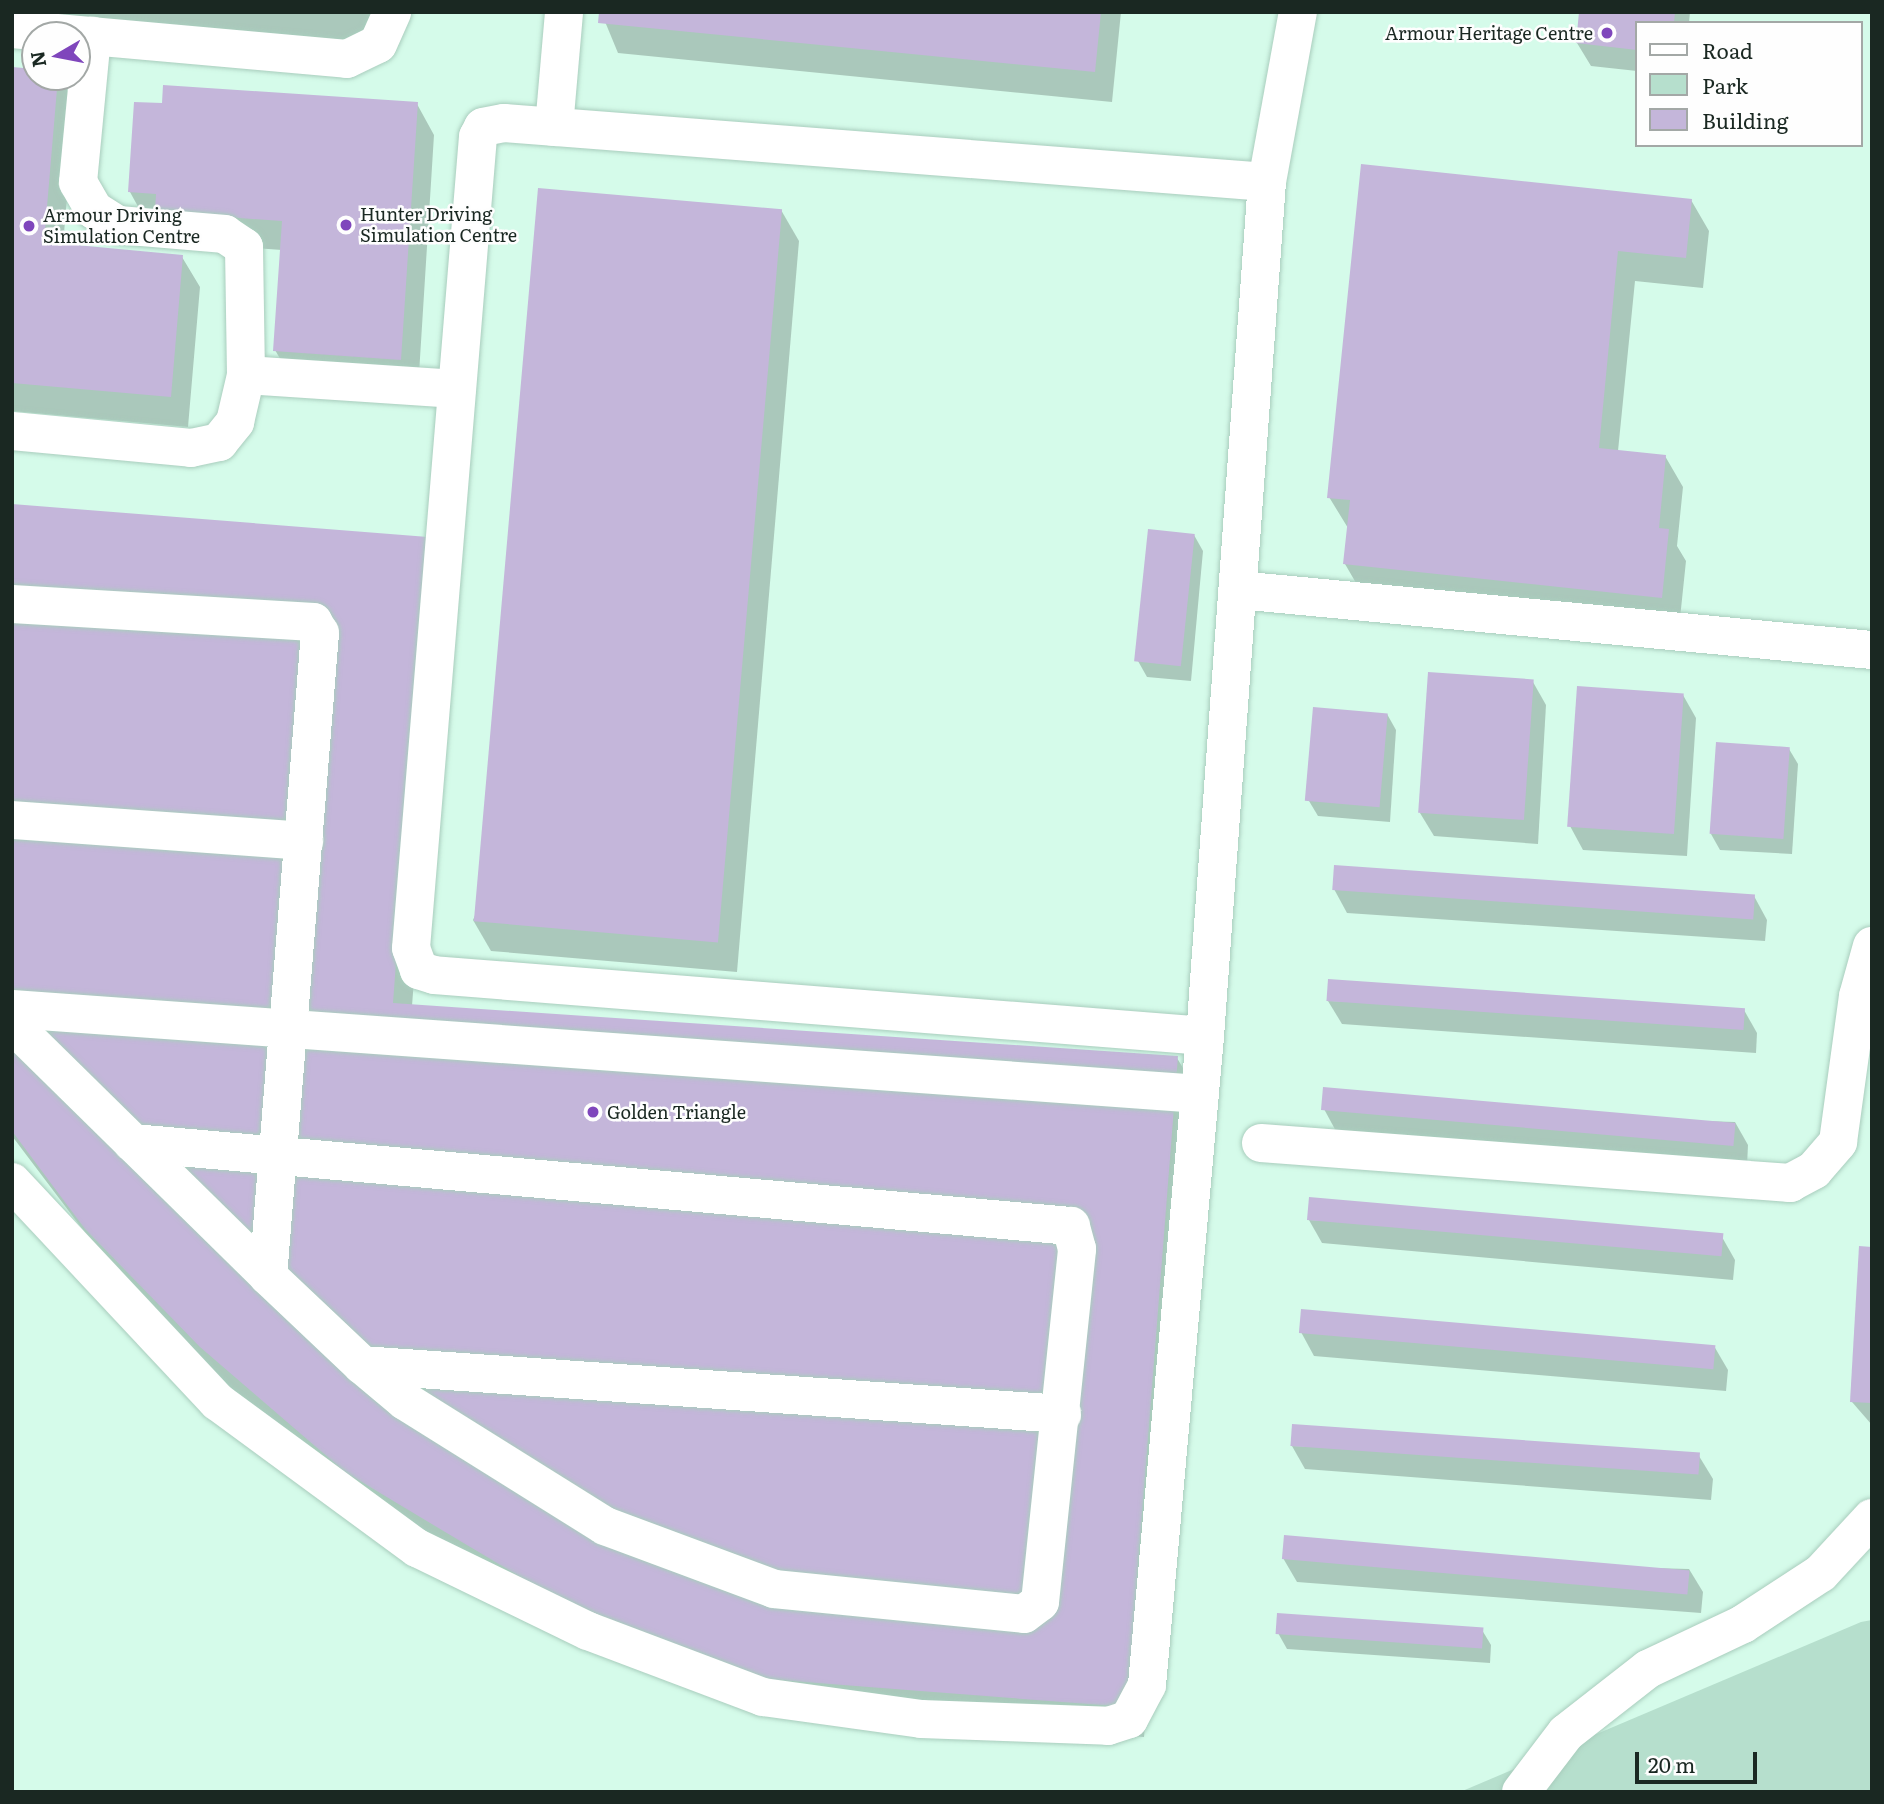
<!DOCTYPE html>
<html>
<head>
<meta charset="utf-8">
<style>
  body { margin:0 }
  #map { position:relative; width:1884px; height:1804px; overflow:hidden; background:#d5fbea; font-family:Literata,serif }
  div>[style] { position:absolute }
  .green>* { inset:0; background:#b6dfcd }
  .shadow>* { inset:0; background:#0003 }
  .building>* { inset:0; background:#c4b6da; transform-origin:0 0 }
  .roads { filter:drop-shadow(0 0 2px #a9cdbd) drop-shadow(0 0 2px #a9cdbd) }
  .minor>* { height:38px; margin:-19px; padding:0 19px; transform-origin:19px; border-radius:19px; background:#fff }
  .dots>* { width:19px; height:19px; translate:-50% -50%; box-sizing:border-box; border:4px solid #fefefe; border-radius:50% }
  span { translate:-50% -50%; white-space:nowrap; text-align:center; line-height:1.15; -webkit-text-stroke:5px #fefefe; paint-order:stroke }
  .poi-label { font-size:18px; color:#1a2822 }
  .right { translate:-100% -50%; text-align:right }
  .left { translate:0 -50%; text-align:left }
  .frame { position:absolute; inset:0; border:14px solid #1a2822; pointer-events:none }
  .legend { position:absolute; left:1635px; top:21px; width:228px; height:126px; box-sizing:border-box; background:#fefefe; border:2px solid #a3a8a6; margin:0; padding:9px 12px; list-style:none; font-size:21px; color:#1a2822 }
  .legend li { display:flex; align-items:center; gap:14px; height:35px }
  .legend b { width:35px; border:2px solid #a3a8a6 }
  .north { position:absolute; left:21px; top:21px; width:70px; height:70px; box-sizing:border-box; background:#fefefe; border:2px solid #a3a8a6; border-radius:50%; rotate:260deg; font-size:19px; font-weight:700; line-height:28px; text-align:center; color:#1a2822 }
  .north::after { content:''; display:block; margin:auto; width:24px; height:32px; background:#7f46bc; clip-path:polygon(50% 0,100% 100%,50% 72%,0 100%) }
  .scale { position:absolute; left:1635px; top:1752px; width:122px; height:32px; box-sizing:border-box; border:4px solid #1a2822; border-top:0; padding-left:9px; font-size:21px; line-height:24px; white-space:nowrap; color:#1a2822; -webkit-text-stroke:5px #fefefe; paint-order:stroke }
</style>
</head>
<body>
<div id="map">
  <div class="green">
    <i style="clip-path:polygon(1872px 1620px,1872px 1792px,1460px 1792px,1861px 1622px)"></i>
  </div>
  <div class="shadow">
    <i style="clip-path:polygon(26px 12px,380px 12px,378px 42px,29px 18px)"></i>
    <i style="clip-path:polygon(601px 12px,1121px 12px,1112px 102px,618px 53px)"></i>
    <i style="clip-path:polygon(1580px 12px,1690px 12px,1689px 23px,1637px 23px,1637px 71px,1591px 66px,1577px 43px)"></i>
    <i style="clip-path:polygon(12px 69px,60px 77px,75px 104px,63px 245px,182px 257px,200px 287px,188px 427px,12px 411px)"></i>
    <i style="clip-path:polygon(417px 104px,434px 135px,418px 390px,293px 381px,275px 350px,282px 250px,174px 242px,147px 223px,130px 192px)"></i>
    <i style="clip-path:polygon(1362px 166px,1691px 200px,1709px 231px,1703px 288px,1635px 281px,1618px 451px,1665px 456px,1683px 487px,1677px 546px,1686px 561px,1679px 628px,1363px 595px,1345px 564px,1348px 528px,1329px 497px)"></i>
    <i style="clip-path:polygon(781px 210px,799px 241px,737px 972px,491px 951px,473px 920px)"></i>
    <i style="clip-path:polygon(12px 506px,445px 569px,412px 1006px,1177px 1058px,1195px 1088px,1144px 1737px,784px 1710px,365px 1502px,219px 1378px,105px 1259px,12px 1136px)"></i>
    <i style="clip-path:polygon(1194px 535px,1203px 551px,1191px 681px,1147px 677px,1138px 661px)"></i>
    <i style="clip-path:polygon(1533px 682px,1546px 705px,1538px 844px,1434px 836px,1420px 813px)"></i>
    <i style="clip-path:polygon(1683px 695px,1696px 718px,1687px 856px,1583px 850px,1570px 826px)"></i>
    <i style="clip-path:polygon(1387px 714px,1396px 730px,1390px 822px,1318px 816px,1309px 801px)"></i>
    <i style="clip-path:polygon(1789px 749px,1798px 764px,1792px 854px,1720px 850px,1711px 834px)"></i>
    <i style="clip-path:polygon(1334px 889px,1754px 896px,1767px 920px,1765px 941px,1347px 913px)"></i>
    <i style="clip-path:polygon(1328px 1001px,1744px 1010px,1757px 1033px,1756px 1053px,1342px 1024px)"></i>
    <i style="clip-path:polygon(1324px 1109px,1735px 1122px,1748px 1145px,1747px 1166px,1337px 1133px)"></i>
    <i style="clip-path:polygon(1309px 1220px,1722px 1237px,1735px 1260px,1733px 1280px,1322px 1243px)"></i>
    <i style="clip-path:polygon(1872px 1248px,1872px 1425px,1852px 1402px)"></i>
    <i style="clip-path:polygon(1301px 1332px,1714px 1346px,1728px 1370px,1726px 1391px,1314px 1356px)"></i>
    <i style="clip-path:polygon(1292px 1446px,1699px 1456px,1713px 1479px,1711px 1500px,1305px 1469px)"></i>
    <i style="clip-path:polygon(1283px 1558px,1689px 1569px,1703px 1592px,1701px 1613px,1297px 1582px)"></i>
    <i style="clip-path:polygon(1482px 1630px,1491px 1645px,1490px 1663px,1287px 1649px,1278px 1633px)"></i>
  </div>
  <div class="building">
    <i style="clip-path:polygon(599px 12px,1101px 12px,1095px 72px,598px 23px)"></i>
    <i style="clip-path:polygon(1579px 12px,1675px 12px,1674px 23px,1637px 23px,1637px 50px,1576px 43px)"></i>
    <i style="clip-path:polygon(12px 67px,35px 69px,35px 77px,58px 77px,44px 242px,183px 255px,171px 397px,12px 383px)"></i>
    <i style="clip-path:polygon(163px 85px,418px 102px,401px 360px,273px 351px,282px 221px,155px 212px,156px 194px,128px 192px,134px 102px,162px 103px)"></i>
    <i style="clip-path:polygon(1361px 164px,1692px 199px,1686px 258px,1618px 251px,1599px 448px,1666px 455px,1659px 528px,1669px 529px,1662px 598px,1343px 564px,1350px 500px,1327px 498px)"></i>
    <i style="left:538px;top:188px;width:245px;height:736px;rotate:5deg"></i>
    <i style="clip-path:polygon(12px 504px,428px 537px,393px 1003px,1178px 1056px,1127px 1707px,765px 1679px,557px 1599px,345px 1472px,200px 1347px,85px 1229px,12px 1131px)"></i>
    <i style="left:1148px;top:529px;width:47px;height:133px;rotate:6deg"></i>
    <i style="left:1428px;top:672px;width:106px;height:141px;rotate:4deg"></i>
    <i style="left:1577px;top:686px;width:107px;height:141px;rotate:4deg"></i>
    <i style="left:1313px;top:707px;width:75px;height:94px;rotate:5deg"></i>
    <i style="left:1716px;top:742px;width:74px;height:92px;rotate:4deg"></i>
    <i style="left:1334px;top:865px;width:422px;height:25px;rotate:4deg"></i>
    <i style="left:1328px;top:979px;width:418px;height:22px;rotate:4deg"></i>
    <i style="left:1323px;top:1087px;width:414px;height:23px;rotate:5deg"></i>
    <i style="left:1309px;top:1197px;width:416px;height:23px;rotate:5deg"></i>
    <i style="clip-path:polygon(1859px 1246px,1872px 1247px,1872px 1403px,1850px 1402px)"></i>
    <i style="left:1301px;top:1309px;width:416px;height:24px;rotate:5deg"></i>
    <i style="left:1292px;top:1424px;width:409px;height:22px;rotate:4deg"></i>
    <i style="left:1284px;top:1535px;width:407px;height:24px;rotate:5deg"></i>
    <i style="left:1277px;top:1613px;width:207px;height:21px;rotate:4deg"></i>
  </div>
  <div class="roads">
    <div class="minor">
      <i style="left:12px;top:29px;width:336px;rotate:5.1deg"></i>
      <i style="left:347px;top:59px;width:34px;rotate:-26deg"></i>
      <i style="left:378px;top:44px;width:35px;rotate:-66deg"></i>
      <i style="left:554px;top:127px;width:115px;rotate:-85deg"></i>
      <i style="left:246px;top:375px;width:211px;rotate:3.8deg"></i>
      <i style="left:12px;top:431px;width:180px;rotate:5.4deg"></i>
      <i style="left:191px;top:448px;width:29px;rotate:-12deg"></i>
      <i style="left:219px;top:442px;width:26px;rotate:-51deg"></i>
      <i style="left:235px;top:422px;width:48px;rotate:-76.8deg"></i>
      <i style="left:246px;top:375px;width:128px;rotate:-90.9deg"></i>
      <i style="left:244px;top:247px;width:23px;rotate:-146deg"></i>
      <i style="left:225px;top:234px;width:107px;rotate:-175.2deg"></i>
      <i style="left:118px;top:225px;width:28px;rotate:-148deg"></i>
      <i style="left:94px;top:210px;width:32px;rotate:-120deg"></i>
      <i style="left:78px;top:182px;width:147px;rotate:-84.5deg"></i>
      <i style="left:1238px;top:590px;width:637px;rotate:5.41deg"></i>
      <i style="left:12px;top:604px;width:302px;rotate:3.4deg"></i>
      <i style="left:313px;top:622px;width:13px;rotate:58deg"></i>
      <i style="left:320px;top:633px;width:645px;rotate:94.62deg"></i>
      <i style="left:12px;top:820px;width:293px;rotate:4.1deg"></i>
      <i style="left:12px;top:1009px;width:1191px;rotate:4.09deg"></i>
      <i style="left:12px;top:1024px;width:359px;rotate:44.5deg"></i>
      <i style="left:268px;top:1276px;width:129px;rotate:43.4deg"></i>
      <i style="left:362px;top:1365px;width:56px;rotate:39.9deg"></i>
      <i style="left:405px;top:1401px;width:236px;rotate:32deg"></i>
      <i style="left:605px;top:1526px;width:180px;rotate:20.4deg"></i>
      <i style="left:774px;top:1589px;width:251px;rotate:5.7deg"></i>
      <i style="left:1024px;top:1614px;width:20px;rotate:-37deg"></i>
      <i style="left:1040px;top:1602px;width:355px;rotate:-84deg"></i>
      <i style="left:1077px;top:1249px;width:24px;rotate:-105deg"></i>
      <i style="left:1071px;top:1226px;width:942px;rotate:-174.94deg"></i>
      <i style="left:1205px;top:1036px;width:773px;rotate:-175.48deg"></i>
      <i style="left:434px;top:975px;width:16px;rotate:-162deg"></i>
      <i style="left:419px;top:970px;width:23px;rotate:-110deg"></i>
      <i style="left:411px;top:948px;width:814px;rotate:-85.28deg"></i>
      <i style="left:478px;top:137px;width:11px;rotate:-63deg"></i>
      <i style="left:483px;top:127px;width:21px;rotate:-11deg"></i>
      <i style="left:504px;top:123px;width:765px;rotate:4.42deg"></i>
      <i style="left:1261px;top:1143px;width:531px;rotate:4.32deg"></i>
      <i style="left:1790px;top:1183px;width:27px;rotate:-28deg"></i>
      <i style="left:1814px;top:1170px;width:37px;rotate:-49deg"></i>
      <i style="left:1838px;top:1142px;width:147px;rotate:-82.2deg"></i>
      <i style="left:1858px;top:996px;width:52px;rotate:-74.4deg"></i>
      <i style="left:12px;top:1182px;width:301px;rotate:46.9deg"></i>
      <i style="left:218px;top:1402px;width:247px;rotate:36.3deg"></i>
      <i style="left:417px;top:1548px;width:190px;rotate:25.9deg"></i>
      <i style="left:588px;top:1631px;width:187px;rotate:20.7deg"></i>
      <i style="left:763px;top:1697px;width:160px;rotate:7.9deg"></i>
      <i style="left:921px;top:1719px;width:187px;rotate:2.1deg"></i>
      <i style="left:1108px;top:1726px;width:22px;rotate:-18deg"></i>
      <i style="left:1129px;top:1719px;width:38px;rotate:-62deg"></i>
      <i style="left:1147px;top:1685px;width:652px;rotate:-84.89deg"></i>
      <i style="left:1205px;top:1036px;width:856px;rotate:-85.85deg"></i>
      <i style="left:1267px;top:182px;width:173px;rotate:-79.7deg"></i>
      <i style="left:362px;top:1365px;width:702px;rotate:4deg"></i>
      <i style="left:1521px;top:1792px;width:74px;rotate:-52.7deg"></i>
      <i style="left:1566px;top:1733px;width:104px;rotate:-38deg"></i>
      <i style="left:1648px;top:1669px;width:105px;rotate:-25.3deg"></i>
      <i style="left:1743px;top:1624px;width:93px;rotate:-33.2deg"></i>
      <i style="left:1821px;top:1573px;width:75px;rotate:-47.2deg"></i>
    </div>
  </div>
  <div class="dots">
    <i style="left:1607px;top:33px;background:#7f46bc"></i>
    <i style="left:346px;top:225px;background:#7f46bc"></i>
    <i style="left:29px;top:226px;background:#7f46bc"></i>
    <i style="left:593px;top:1112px;background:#7f46bc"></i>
  </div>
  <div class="poi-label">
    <span class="right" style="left:1593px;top:33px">Armour Heritage Centre</span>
    <span class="left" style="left:360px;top:225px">Hunter Driving<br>Simulation Centre</span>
    <span class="left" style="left:43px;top:226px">Armour Driving<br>Simulation Centre</span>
    <span class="left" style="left:607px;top:1112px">Golden Triangle</span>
  </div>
  <div class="frame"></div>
  <ul class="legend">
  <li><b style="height:9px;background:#fff"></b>Road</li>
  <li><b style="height:19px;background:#b6dfcd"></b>Park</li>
  <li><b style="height:19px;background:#c4b6da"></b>Building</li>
  </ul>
  <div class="north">N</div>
  <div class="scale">20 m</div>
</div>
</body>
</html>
